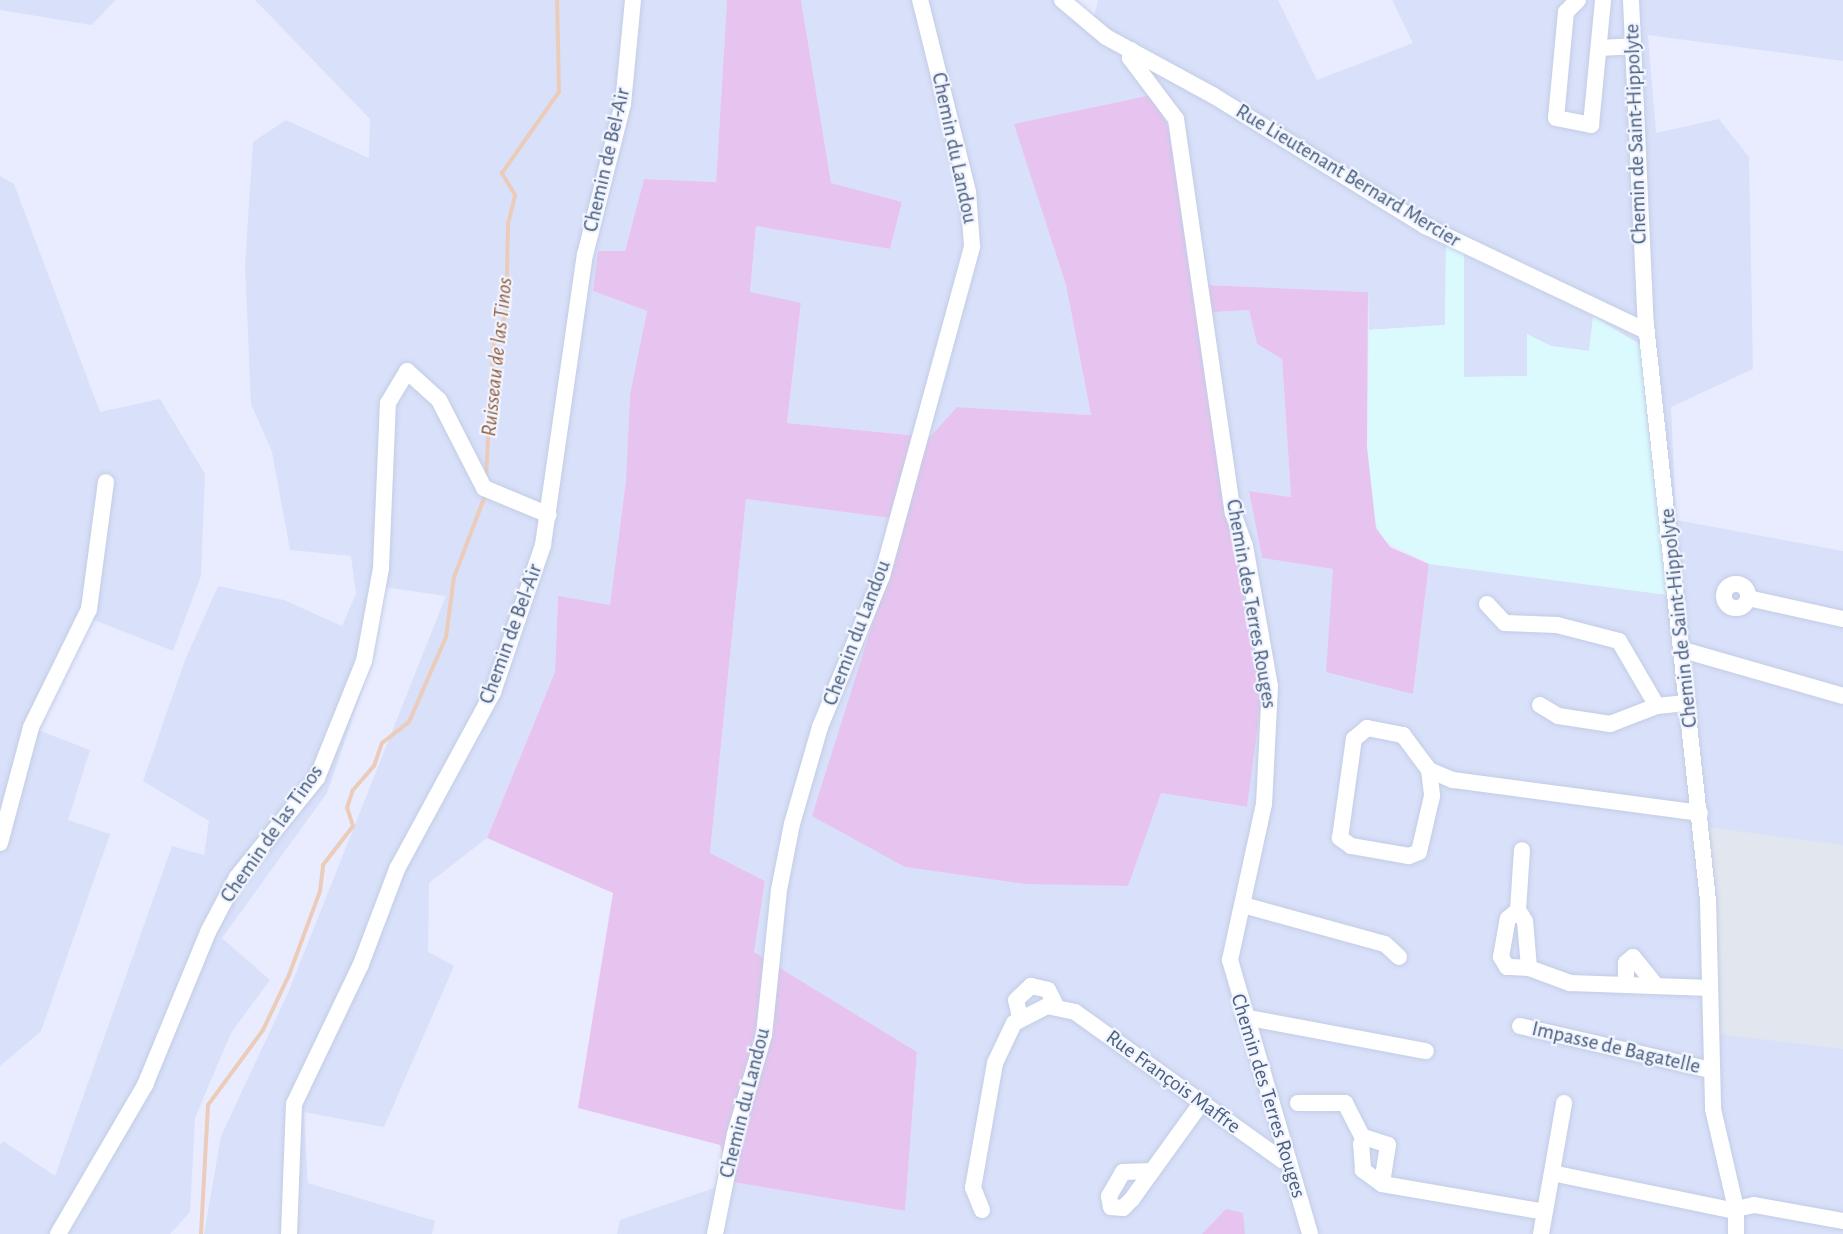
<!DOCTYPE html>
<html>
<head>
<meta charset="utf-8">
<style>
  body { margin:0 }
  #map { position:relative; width:1843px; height:1234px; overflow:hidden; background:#e9ecff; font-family:"Alegreya Sans",sans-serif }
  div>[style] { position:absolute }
  .residential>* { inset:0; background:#d9e0f9 }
  .industrial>* { inset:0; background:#e2e6ef }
  .medical>* { inset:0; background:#dbfafe }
  .green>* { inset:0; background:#e7c4ef }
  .stream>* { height:4px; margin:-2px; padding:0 2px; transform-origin:2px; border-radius:2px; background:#ebccba }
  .roads { filter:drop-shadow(0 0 2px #c2cde5) drop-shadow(0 0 2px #c2cde5) }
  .minor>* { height:16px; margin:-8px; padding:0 8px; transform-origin:8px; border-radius:8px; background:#fff }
  .minor>.ring { margin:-8px; padding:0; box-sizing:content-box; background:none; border:16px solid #fff; border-radius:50% }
  span { translate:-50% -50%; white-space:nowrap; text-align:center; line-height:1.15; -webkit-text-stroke:4.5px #f1f4ff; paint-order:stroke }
  .street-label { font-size:21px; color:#485f7d }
  .water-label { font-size:22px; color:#935f3f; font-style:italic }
</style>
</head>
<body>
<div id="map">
  <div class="residential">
    <i style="clip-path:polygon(0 0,115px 0,92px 25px,0 10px)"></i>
    <i style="clip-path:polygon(255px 0,727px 0,716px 182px,644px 179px,625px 251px,599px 251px,593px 291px,647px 311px,630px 394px,626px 480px,610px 606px,558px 597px,555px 672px,487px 838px,429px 883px,428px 952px,454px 966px,384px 1127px,304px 1112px,308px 1183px,435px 1221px,432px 1234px,204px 1234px,221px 1136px,288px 993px,446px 596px,384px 587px,363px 688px,327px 793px,222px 938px,270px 980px,231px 1033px,195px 1118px,190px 1212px,170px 1234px,0 1234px,0 1145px,3px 1141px,55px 1176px,172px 846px,204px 855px,209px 821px,143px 781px,185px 660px,218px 586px,284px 600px,342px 626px,356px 594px,351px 556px,290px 550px,272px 452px,251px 404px,245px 265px,253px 142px,286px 120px,369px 158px,370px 119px)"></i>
    <i style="clip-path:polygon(801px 0,1063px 0,1094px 17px,1098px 0,1278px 0,1317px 80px,1413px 43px,1392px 0,1843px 0,1843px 61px,1648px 35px,1656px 133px,1719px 119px,1749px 157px,1753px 369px,1671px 407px,1676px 520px,1843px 551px,1843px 1234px,617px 1234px,620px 1220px,732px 1182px,905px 1211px,917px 1052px,754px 952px,765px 881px,710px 853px,746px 499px,905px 520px,905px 867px,1026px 883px,1127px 886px,1161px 793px,1246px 807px,1261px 702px,1200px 313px,1249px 310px,1257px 344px,1282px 359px,1291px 497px,1249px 491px,1262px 558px,1333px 569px,1413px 693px,1429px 564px,1668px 595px,1594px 316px,1589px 351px,1551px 346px,1528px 335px,1527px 376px,1463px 377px,1464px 253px,1446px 244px,1445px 325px,1369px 330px,1368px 292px,1208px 285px,1042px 209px,1066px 285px,1091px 415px,957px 407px,931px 437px,787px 423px,801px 304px,750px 292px,756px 225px,890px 249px,902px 202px,831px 184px)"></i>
    <i style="clip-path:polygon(0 176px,14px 184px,100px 412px,160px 399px,205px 474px,201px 576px,173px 651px,89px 618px,38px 730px,90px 750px,68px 820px,110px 834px,41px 1031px,0 1066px)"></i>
  </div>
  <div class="industrial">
    <i style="clip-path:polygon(1707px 827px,1843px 845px,1843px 1049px,1718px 1034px)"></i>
  </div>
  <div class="medical">
    <i style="clip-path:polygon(1446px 244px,1464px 252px,1464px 377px,1527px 376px,1527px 334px,1551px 346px,1589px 351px,1593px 316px,1641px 345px,1669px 595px,1429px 564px,1382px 539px,1374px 516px,1367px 447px,1369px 330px,1445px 325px)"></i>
  </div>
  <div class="green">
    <i style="clip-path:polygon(727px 0,801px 0,831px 183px,902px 202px,890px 249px,756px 226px,750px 292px,801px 303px,787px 423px,930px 437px,957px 407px,1091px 415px,1066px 285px,1014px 124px,1152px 95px,1171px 133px,1208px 285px,1368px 292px,1367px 447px,1376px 528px,1390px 547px,1429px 564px,1413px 694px,1326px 672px,1333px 569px,1262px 558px,1249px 491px,1291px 497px,1282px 359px,1257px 344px,1249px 310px,1200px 313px,1261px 702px,1247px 807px,1161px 793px,1128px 886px,1026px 884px,905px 867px,812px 816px,905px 520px,746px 499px,710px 853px,765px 881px,754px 952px,917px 1052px,905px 1211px,732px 1182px,720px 1145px,578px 1108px,613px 893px,487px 838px,555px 672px,558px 596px,610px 605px,626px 480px,630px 394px,647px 311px,593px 291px,598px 251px,625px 251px,644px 179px,716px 182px)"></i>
    <i style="clip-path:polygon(1226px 1209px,1243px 1213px,1245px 1234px,1202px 1234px)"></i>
  </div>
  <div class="stream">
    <i style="left:486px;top:479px;width:102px;rotate:-87.2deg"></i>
    <i style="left:491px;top:377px;width:33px;rotate:-85deg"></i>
    <i style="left:494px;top:344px;width:31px;rotate:-68deg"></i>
    <i style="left:506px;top:315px;width:91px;rotate:-88.7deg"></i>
    <i style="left:508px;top:224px;width:30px;rotate:-76deg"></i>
    <i style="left:515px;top:195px;width:26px;rotate:-121deg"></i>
    <i style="left:502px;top:173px;width:99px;rotate:-54.9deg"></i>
    <i style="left:559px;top:92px;width:92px;rotate:-91.2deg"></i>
    <i style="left:201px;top:1234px;width:129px;rotate:-86.9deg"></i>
    <i style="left:208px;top:1105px;width:93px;rotate:-53.7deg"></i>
    <i style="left:263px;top:1030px;width:61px;rotate:-64.7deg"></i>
    <i style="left:289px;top:975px;width:90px;rotate:-69.7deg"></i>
    <i style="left:320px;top:891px;width:26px;rotate:-83deg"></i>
    <i style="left:323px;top:865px;width:49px;rotate:-52.4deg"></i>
    <i style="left:353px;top:826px;width:19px;rotate:-108deg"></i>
    <i style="left:347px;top:808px;width:19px;rotate:-72deg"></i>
    <i style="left:353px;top:790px;width:32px;rotate:-49deg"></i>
    <i style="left:374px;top:766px;width:24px;rotate:-71deg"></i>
    <i style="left:382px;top:743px;width:34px;rotate:-38deg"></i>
    <i style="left:409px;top:722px;width:93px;rotate:-66.5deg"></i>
    <i style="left:446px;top:637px;width:61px;rotate:-82.4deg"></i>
    <i style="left:454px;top:577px;width:87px;rotate:-69.1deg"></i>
  </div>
  <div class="roads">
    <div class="minor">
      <i style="left:1062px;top:0;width:57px;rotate:40.1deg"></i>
      <i style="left:1106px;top:37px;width:123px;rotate:28.6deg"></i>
      <i style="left:1214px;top:96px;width:248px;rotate:31.6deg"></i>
      <i style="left:1425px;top:226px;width:245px;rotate:25.4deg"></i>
      <i style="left:1578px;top:0;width:17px;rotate:135deg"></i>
      <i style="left:1566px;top:12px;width:106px;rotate:95.4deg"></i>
      <i style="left:1556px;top:118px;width:36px;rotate:11deg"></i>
      <i style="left:1591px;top:125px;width:126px;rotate:-84.5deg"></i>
      <i style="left:1631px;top:0;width:325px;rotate:87.4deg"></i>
      <i style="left:1646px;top:325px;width:578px;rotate:83.85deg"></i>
      <i style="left:1708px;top:900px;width:209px;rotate:88.6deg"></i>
      <i style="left:1713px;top:1109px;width:103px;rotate:77deg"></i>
      <i style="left:1736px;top:1209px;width:25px;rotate:90deg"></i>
      <i style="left:1599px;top:48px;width:34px;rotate:-3deg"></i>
      <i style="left:1131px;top:50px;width:8px;rotate:97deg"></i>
      <i style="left:1130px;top:58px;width:76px;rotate:53deg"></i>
      <i style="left:1176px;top:119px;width:398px;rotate:81.8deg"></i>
      <i style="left:1233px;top:513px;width:35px;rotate:70deg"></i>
      <i style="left:1245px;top:546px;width:142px;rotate:79.9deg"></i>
      <i style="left:1270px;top:686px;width:118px;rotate:92.9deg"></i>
      <i style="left:1264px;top:804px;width:160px;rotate:102.3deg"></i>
      <i style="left:1230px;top:960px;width:285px;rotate:73.7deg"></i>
      <i class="ring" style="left:1724px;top:584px;width:8px;height:8px"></i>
      <i style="left:1748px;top:598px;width:97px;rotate:12.5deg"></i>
      <i style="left:1487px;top:604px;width:26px;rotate:47deg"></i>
      <i style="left:1505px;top:623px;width:52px;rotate:2.2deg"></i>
      <i style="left:1557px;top:625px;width:64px;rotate:14.5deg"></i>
      <i style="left:1619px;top:641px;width:75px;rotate:59.7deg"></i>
      <i style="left:1683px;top:650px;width:166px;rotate:16deg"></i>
      <i style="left:1540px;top:705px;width:21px;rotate:31deg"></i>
      <i style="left:1558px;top:716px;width:53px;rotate:8.7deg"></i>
      <i style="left:1610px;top:724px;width:50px;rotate:-21deg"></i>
      <i style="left:1657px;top:706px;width:31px;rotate:-6deg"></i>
      <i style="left:1429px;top:770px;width:26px;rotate:83deg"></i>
      <i style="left:1432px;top:796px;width:57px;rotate:103.1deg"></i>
      <i style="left:1419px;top:852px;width:11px;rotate:158deg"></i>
      <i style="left:1409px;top:856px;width:59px;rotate:-170.2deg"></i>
      <i style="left:1351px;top:846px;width:14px;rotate:-144deg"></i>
      <i style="left:1340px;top:838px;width:100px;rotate:-82deg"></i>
      <i style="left:1354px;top:739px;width:17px;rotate:-40deg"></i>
      <i style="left:1367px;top:728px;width:37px;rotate:11deg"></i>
      <i style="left:1403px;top:735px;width:44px;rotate:53.4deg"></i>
      <i style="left:1429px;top:770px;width:26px;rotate:23deg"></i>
      <i style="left:1453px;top:780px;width:249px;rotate:7.6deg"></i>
      <i style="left:0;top:843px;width:120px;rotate:-75deg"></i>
      <i style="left:31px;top:727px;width:131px;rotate:-63.8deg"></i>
      <i style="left:89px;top:609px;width:128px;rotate:-82.4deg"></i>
      <i style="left:1243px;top:905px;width:147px;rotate:15.4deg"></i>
      <i style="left:1385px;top:944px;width:19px;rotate:43deg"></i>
      <i style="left:1518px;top:910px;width:60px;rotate:-86.2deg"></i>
      <i style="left:1529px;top:968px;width:22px;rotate:-177deg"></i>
      <i style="left:1507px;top:967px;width:12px;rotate:-121deg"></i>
      <i style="left:1501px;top:957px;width:39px;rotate:-80deg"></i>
      <i style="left:1508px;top:919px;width:13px;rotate:-42deg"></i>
      <i style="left:1518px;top:910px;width:13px;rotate:58deg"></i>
      <i style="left:1525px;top:921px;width:47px;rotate:85.1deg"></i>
      <i style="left:1529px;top:968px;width:44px;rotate:20.1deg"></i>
      <i style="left:1570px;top:983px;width:140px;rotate:2deg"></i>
      <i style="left:1626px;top:984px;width:21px;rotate:-90deg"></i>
      <i style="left:1626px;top:963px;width:9px;rotate:-41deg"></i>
      <i style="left:1633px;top:957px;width:35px;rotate:51deg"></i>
      <i style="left:1020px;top:1017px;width:17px;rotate:-103deg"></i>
      <i style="left:1016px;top:1000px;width:21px;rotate:-43deg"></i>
      <i style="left:1031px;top:986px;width:17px;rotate:13deg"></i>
      <i style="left:1048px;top:990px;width:18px;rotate:63deg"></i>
      <i style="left:1244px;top:1017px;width:185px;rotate:10.6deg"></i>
      <i style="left:1520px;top:1026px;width:196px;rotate:13deg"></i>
      <i style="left:1298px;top:1103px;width:47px"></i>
      <i style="left:1345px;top:1103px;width:42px;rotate:62.8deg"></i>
      <i style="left:1152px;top:1171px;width:29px;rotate:178deg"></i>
      <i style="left:1123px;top:1172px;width:28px;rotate:120deg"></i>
      <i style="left:1109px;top:1196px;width:11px;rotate:80deg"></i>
      <i style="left:1111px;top:1207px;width:12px;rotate:5deg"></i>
      <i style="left:1123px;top:1208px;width:13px;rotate:-45deg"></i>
      <i style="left:1132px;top:1199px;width:120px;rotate:-54.2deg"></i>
      <i style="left:1552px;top:1173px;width:183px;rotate:11.7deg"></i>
      <i style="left:1731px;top:1210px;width:24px;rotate:-12deg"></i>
      <i style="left:1754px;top:1205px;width:90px;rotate:10.2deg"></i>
      <i style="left:1382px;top:1184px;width:24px;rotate:-144deg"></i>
      <i style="left:1363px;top:1170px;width:26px;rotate:-94deg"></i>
      <i style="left:1361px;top:1144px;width:8px;rotate:-45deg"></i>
      <i style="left:1367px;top:1138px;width:22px;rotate:18deg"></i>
      <i style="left:1388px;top:1145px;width:39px;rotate:99deg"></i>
      <i style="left:1382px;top:1184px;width:165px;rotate:9.7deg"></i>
      <i style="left:982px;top:1210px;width:24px;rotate:-112deg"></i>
      <i style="left:973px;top:1188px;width:127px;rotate:-80deg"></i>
      <i style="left:995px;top:1063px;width:44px;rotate:-64.6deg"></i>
      <i style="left:1014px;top:1023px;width:37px;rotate:-27deg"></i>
      <i style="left:1047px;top:1006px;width:29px;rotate:12deg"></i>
      <i style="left:1075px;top:1012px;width:254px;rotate:35.6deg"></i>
      <i style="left:1282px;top:1160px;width:6px;rotate:-18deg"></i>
      <i style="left:58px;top:1234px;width:173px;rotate:-59.7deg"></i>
      <i style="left:145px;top:1085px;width:165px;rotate:-67.6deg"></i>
      <i style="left:208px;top:932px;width:62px;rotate:-62.2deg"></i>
      <i style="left:237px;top:877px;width:127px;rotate:-51.1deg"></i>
      <i style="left:317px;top:778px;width:126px;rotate:-68.1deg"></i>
      <i style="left:364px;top:661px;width:95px;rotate:-79.6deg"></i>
      <i style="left:381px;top:568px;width:165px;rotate:-87.6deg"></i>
      <i style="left:388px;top:403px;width:37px;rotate:-59deg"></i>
      <i style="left:407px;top:371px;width:43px;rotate:42.2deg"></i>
      <i style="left:439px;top:400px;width:99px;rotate:62.9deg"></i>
      <i style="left:484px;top:488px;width:70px;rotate:22.6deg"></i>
      <i style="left:289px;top:1234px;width:130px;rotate:-87.8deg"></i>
      <i style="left:294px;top:1104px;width:155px;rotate:-64.4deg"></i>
      <i style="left:361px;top:964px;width:102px;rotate:-69.2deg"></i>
      <i style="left:397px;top:869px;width:201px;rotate:-61.5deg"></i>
      <i style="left:493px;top:692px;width:155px;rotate:-71.2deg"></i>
      <i style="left:543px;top:545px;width:293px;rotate:-81.8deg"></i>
      <i style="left:585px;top:255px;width:156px;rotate:-75.9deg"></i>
      <i style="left:623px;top:104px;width:104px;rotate:-84.5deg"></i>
      <i style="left:715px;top:1234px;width:102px;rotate:-78.7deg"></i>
      <i style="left:735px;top:1134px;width:103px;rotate:-73.7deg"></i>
      <i style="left:764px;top:1035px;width:146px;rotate:-84.1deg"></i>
      <i style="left:779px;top:890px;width:67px;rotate:-78.9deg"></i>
      <i style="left:792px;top:824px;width:101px;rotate:-73.9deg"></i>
      <i style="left:820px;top:727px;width:163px;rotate:-67.7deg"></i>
      <i style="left:882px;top:576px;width:342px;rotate:-74.7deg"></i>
      <i style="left:972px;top:246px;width:54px;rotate:-94.2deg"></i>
      <i style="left:968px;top:192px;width:198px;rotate:-104deg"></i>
      <i style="left:1541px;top:1234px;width:133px;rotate:-80deg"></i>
    </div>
  </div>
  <div class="street-label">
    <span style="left:1636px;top:134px;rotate:-92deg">Chemin de Saint-Hippolyte</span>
    <span style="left:954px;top:148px;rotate:78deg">Chemin du Landou</span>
    <span style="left:607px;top:160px;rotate:-77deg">Chemin de Bel-Air</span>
    <span style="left:1348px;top:176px;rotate:31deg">Rue Lieutenant Bernard Mercier</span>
    <span style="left:1251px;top:604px;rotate:80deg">Chemin des Terres Rouges</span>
    <span style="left:1679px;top:618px;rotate:-96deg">Chemin de Saint-Hippolyte</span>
    <span style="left:857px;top:633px;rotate:-69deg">Chemin du Landou</span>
    <span style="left:511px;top:634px;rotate:-70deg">Chemin de Bel-Air</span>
    <span style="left:272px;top:834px;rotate:-55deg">Chemin de las Tinos</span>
    <span style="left:1616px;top:1048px;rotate:13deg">Impasse de Bagatelle</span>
    <span style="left:1173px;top:1082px;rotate:36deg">Rue François Maffre</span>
    <span style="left:1268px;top:1096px;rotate:73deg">Chemin des Terres Rouges</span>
    <span style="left:745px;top:1103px;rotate:-76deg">Chemin du Landou</span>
  </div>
  <div class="water-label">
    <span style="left:497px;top:357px;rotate:-84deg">Ruisseau de las Tinos</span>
  </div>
</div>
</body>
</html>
